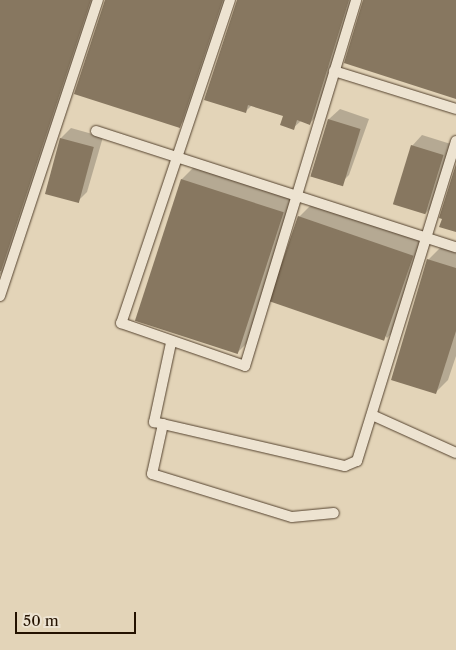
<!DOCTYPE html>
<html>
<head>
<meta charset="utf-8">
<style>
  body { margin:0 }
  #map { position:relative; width:456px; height:650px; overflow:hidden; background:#e3d4b8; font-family:"Libre Caslon Text",serif }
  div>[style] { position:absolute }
  .shadow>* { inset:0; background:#0003 }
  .building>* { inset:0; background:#877760; transform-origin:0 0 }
  .roads { filter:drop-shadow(0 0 1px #54422e) drop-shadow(0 0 1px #54422e) }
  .service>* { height:10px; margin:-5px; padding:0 5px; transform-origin:5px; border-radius:5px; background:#ede3d1 }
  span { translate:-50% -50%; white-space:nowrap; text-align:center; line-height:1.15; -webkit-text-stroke:4.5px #ede3d1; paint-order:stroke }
  .scale { position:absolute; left:15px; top:612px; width:121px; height:22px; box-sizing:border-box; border:2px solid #241200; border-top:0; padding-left:6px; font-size:15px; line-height:18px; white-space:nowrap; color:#241200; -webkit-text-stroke:4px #ede3d1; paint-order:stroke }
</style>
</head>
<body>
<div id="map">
  <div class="shadow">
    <i style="clip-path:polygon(0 0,98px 0,11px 264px,0 275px)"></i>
    <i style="clip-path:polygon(105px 0,230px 0,191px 114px,179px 126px)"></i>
    <i style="clip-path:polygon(237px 0,356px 0,322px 111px,310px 123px,301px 121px,293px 128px,285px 115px,252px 105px,246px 111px)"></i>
    <i style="clip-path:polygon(340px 109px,369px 119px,349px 175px,339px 185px,311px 175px,329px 119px)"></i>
    <i style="clip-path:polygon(71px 128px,103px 137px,87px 192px,77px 202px,61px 138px)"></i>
    <i style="clip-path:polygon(422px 135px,454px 145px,436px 202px,426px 213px,412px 146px)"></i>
    <i style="clip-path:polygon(195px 166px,297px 200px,250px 340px,237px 353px,182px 179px)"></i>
    <i style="clip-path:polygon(312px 204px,426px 242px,400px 325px,387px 338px,299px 217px)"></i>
    <i style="clip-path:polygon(441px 247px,456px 252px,456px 356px,448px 380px,435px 393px,428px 260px)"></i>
  </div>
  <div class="building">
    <i style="clip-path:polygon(0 0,91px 0,1px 271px,0 271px)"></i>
    <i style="clip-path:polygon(105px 0,223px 0,180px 128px,74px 94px)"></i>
    <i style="clip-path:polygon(237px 0,349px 0,310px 125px,297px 120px,294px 130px,280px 125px,283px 116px,248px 105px,246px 113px,204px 100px)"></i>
    <i style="clip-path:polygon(363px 0,456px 0,456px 99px,344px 63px)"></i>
    <i style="left:328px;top:119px;width:34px;height:60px;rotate:17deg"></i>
    <i style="left:60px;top:138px;width:35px;height:58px;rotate:15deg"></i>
    <i style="left:411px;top:145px;width:34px;height:62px;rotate:17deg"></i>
    <i style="clip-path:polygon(456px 164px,456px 232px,439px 227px,442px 219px,439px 218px)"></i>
    <i style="left:181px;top:179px;width:108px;height:149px;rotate:18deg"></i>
    <i style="left:298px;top:216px;width:122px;height:90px;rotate:19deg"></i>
    <i style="clip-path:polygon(427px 259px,456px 268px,456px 331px,436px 394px,391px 380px)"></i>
  </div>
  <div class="roads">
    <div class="service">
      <i style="left:230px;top:0;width:341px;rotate:108.6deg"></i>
      <i style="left:121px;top:323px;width:131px;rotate:19.1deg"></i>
      <i style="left:245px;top:366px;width:382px;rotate:-73.1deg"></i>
      <i style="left:334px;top:71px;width:128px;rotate:17.3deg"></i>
      <i style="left:96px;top:131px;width:378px;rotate:17.9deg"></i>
      <i style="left:0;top:296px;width:312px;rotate:-71.7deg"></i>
      <i style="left:171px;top:343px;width:81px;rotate:102.1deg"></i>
      <i style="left:154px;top:422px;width:196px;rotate:13deg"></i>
      <i style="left:345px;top:466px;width:13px;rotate:-23deg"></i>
      <i style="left:357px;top:461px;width:335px;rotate:-72.8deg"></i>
      <i style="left:372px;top:415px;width:92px;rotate:24.3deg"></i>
      <i style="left:163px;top:424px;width:51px;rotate:102.4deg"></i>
      <i style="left:152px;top:474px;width:146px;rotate:17.1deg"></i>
      <i style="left:292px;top:517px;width:42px;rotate:-5.4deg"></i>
    </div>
  </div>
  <div class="scale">50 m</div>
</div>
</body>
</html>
